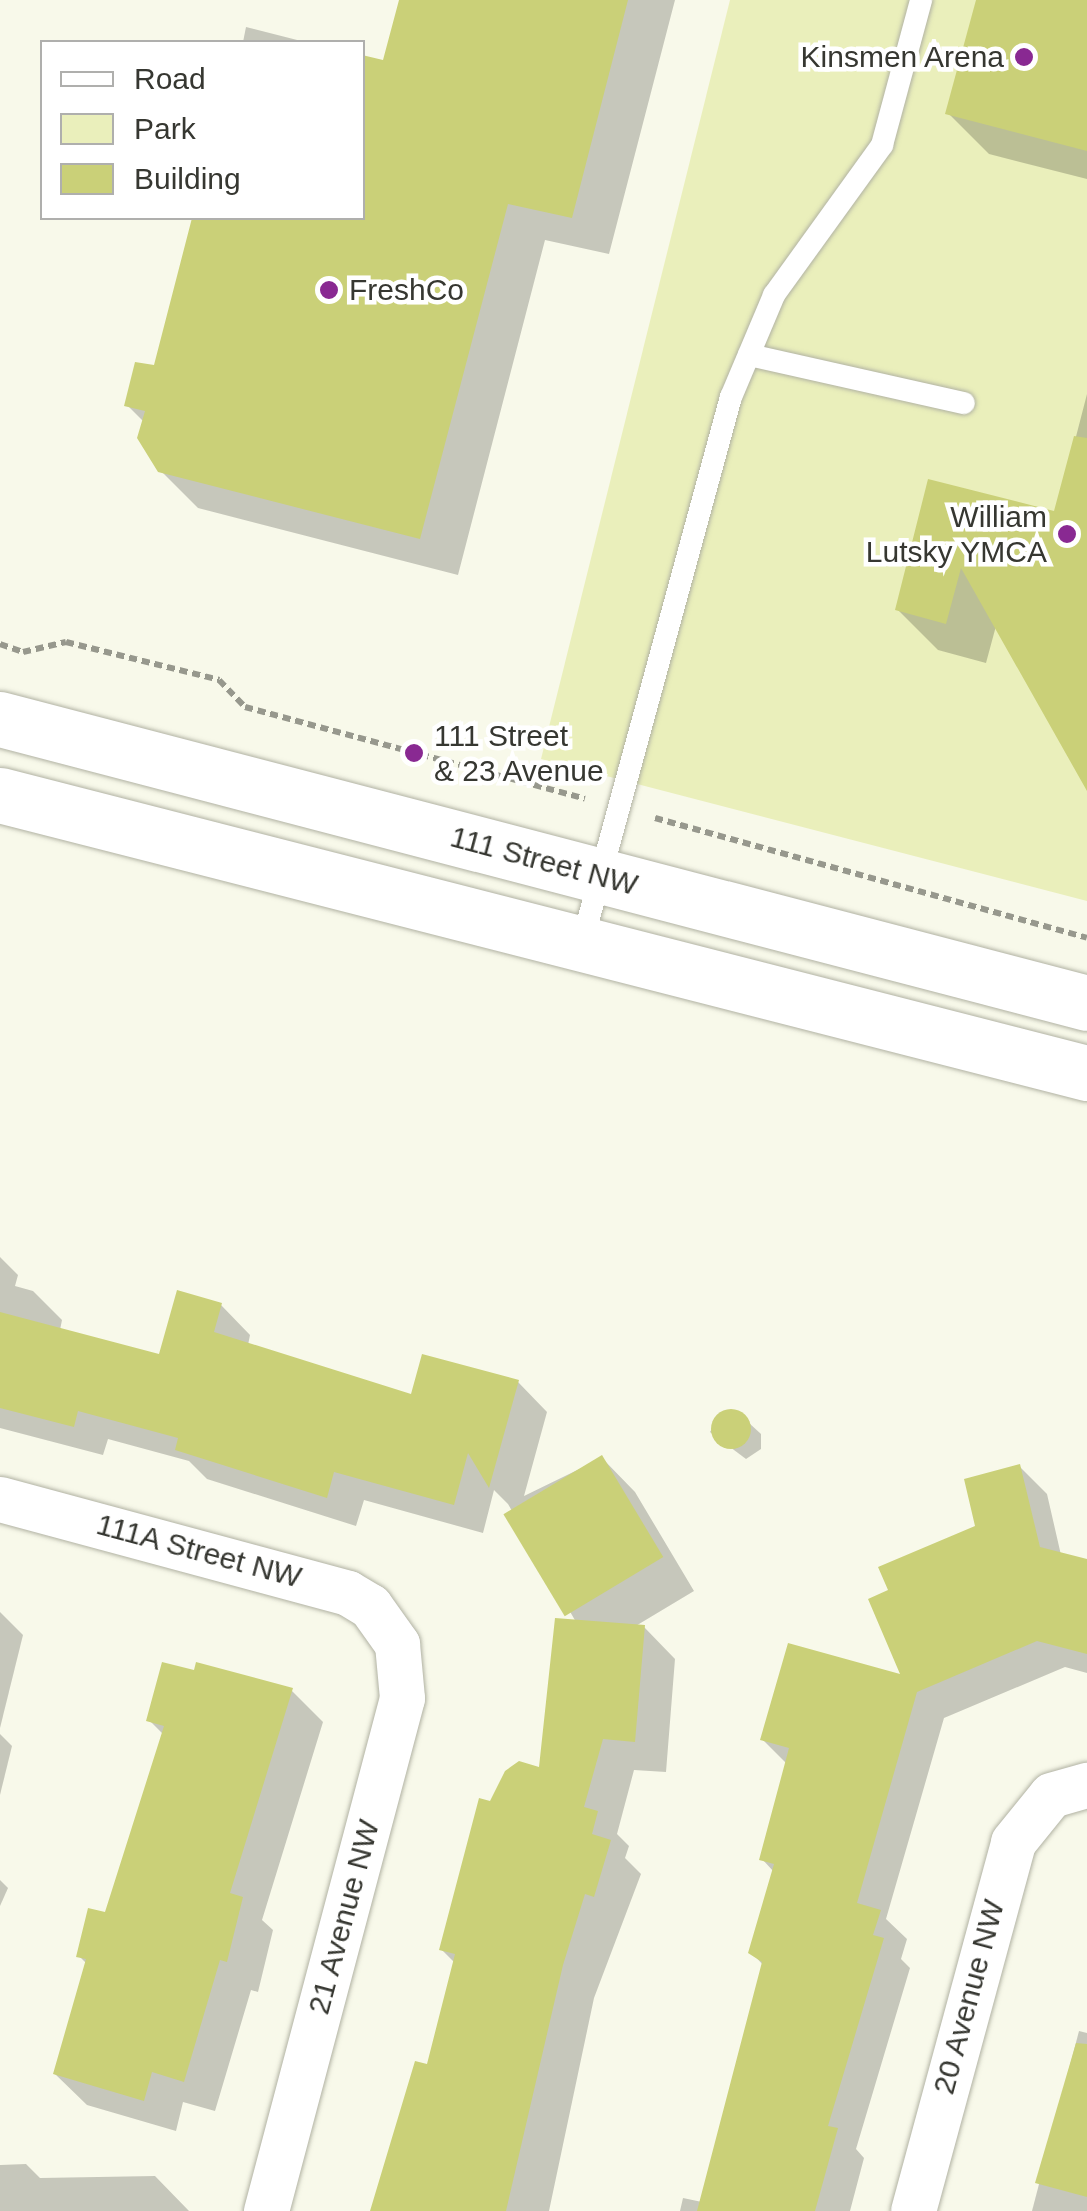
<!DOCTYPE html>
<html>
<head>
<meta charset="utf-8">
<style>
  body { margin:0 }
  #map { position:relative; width:1087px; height:2211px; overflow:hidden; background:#f8f9ea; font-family:Arial,sans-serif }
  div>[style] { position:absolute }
  .green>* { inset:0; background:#eaefbb }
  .shadow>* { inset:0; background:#0003 }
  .building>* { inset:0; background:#cad078; transform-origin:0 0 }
  .round { border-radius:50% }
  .path>* { height:6px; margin-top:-3px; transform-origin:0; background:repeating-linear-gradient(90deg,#97988d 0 8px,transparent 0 13px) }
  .roads { filter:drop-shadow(0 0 2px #b1b2a3) drop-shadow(0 0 2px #b1b2a3) }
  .lane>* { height:22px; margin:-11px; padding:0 11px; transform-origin:11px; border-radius:11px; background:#fff }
  .street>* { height:45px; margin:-22.5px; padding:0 22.5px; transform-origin:22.5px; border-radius:22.5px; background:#fff }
  .secondary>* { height:55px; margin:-27.5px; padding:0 27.5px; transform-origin:27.5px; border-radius:27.5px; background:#fff }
  .dots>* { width:28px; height:28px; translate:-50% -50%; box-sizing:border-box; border:5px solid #fff; border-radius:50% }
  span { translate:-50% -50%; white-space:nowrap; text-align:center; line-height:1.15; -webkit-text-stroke:9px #fff; paint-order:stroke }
  .poi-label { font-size:30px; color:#363731 }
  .right { translate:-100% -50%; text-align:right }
  .left { translate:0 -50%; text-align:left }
  .street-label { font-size:30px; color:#363731 }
  .legend { position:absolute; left:40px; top:40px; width:325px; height:180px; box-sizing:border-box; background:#fff; border:2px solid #afafad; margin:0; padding:12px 18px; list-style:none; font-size:30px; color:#363731 }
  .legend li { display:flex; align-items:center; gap:20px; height:50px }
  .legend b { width:50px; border:2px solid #afafad }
</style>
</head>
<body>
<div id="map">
  <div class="green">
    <i style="clip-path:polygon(730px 0,1087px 0,1087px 901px,541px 759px)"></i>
  </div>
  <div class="shadow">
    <i style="clip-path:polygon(401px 0,675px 0,609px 254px,545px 240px,458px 575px,198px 508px,160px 470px,144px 422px,127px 405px,155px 368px,194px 218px,362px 218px)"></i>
    <i style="clip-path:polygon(978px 0,1087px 0,1087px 179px,989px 154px,948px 113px)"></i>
    <i style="clip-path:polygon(246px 27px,305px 42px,243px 42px)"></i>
    <i style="clip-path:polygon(1087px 394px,1087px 786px,996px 626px,986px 663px,938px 650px,898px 610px,930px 482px,1056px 514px)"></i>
    <i style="clip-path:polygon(0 1257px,18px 1275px,15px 1286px,33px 1291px,62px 1320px,60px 1330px,161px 1357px,221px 1305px,250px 1335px,248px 1345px,412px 1398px,518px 1382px,547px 1412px,524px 1496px,602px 1458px,635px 1492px,694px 1591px,634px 1627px,644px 1627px,675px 1659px,666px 1772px,634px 1770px,617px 1834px,629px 1846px,625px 1858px,641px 1874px,594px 1998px,549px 2211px,375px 2211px,429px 2067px,455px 1963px,441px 1949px,491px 1804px,541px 1770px,576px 1622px,508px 1504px,494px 1490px,483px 1533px,364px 1500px,356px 1526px,207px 1479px,189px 1461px,108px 1439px,103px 1455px,0 1428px)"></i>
    <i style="clip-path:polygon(736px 1411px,761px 1434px,761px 1449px,746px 1459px,710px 1432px,721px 1414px)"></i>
    <i style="clip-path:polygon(1020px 1467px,1047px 1494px,1061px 1555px,1087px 1562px,1087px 1673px,1065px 1667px,944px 1718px,886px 1919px,907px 1939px,901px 1959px,910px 1968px,856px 2149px,864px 2158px,850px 2211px,680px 2211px,683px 2198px,702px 2202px,764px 1966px,751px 1952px,774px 1872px,762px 1859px,787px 1764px,763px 1740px,904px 1678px,891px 1592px,978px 1527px)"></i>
    <i style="clip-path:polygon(0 1612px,23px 1635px,0 1728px)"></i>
    <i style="clip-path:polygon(292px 1691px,323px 1722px,262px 1920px,273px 1930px,258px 1992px,251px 1990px,215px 2111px,183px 2102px,176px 2131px,87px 2105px,55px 2074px,87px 1964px,79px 1956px,106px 1915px,163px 1734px,149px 1720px)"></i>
    <i style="clip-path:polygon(0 1734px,12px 1746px,0 1795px)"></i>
    <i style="clip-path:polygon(0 1880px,8px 1888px,0 1906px)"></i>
    <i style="clip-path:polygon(1079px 2031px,1087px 2033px,1087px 2211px,1032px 2211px)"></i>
    <i style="clip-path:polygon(26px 2164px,40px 2178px,155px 2176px,189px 2211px,0 2211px,0 2165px)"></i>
  </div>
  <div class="building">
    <i style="clip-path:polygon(399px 0,628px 0,572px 218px,508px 204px,420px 539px,158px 472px,137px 438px,145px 411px,124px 406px,135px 362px,154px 365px,192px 218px,362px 218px,362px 55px,383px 60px)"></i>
    <i style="clip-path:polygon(976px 0,1087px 0,1087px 151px,945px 114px)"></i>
    <i style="clip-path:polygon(1074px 436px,1087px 438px,1087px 791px,961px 568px,946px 624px,895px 610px,928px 479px,1054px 511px)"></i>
    <i style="clip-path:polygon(177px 1290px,222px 1303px,214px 1332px,411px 1394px,422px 1354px,519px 1380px,489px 1488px,468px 1453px,454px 1505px,334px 1472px,327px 1498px,175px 1450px,178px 1438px,78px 1411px,74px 1427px,0 1408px,0 1312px,159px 1354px)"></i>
    <i class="round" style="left:711px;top:1409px;width:40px;height:40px"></i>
    <i style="left:602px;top:1455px;width:119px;height:115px;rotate:59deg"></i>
    <i style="clip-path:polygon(1020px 1464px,1040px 1547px,1087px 1559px,1087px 1654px,1037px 1641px,917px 1692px,857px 1903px,881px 1910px,873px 1935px,884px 1938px,828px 2126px,838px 2128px,815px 2211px,697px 2211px,762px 1962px,748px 1953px,774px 1864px,759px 1860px,789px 1748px,760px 1740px,788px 1643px,900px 1674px,868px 1599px,888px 1590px,878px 1567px,975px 1526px,964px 1479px)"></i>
    <i style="clip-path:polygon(555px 1618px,645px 1625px,635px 1742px,603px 1739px,584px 1807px,598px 1811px,592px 1834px,611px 1840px,594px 1897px,585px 1894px,563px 1965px,506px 2211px,370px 2211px,415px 2061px,427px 2064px,455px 1954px,439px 1950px,479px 1798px,490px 1801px,505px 1771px,519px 1761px,539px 1767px)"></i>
    <i style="clip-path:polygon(162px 1662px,194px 1670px,196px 1662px,293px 1688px,230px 1893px,243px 1897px,227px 1962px,220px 1960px,184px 2082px,152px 2072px,144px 2101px,53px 2074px,86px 1959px,76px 1957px,88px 1908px,105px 1912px,164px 1726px,146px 1721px)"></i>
    <i style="clip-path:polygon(1076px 2043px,1087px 2044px,1087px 2197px,1035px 2183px)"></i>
  </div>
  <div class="path">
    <i style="left:0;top:644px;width:24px;rotate:19deg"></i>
    <i style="left:23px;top:652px;width:44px;rotate:-13.1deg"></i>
    <i style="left:66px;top:642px;width:158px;rotate:13.9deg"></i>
    <i style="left:219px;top:680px;width:37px;rotate:46deg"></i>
    <i style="left:245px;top:707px;width:352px;rotate:15.1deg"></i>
    <i style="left:655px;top:818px;width:448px;rotate:15.5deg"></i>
  </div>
  <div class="roads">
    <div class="lane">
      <i style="left:749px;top:355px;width:220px;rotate:12.6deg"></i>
      <i style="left:582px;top:943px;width:566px;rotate:-74.74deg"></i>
      <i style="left:731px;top:397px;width:111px;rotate:-67.1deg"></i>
      <i style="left:774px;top:295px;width:185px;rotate:-54.2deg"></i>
      <i style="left:882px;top:145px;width:150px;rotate:-74.9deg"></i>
    </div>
    <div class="street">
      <i style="left:0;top:1499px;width:360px;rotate:15.1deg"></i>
      <i style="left:348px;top:1593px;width:26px;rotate:31deg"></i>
      <i style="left:370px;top:1606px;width:47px;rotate:54.6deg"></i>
      <i style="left:397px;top:1644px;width:54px;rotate:84.7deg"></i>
      <i style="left:402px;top:1698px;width:531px;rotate:104.85deg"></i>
      <i style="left:913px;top:2211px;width:382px;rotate:-74.8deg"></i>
      <i style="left:1013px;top:1842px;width:60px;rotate:-51deg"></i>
      <i style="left:1051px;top:1795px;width:37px;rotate:-16deg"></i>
    </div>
    <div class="secondary">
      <i style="left:0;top:719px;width:1123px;rotate:14.64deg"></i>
      <i style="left:0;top:795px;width:1122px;rotate:14.35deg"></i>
    </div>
  </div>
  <div class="dots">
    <i style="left:1024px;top:57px;background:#892992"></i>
    <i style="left:329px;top:290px;background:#892992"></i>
    <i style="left:1067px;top:534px;background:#892992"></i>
    <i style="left:414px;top:753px;background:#892992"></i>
  </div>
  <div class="poi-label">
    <span class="right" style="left:1004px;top:57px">Kinsmen Arena</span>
    <span class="left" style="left:349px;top:290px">FreshCo</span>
    <span class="right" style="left:1047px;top:534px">William<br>Lutsky YMCA</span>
    <span class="left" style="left:434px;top:753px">111 Street<br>&amp; 23 Avenue</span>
  </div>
  <div class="street-label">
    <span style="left:544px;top:861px;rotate:15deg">111 Street NW</span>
    <span style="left:199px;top:1551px;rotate:15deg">111A Street NW</span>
    <span style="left:344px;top:1917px;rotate:-75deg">21 Avenue NW</span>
    <span style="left:969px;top:1997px;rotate:-75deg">20 Avenue NW</span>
  </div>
  <ul class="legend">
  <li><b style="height:12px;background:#fff"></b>Road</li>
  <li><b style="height:28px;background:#eaefbb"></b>Park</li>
  <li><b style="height:28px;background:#cad078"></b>Building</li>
  </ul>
</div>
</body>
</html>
